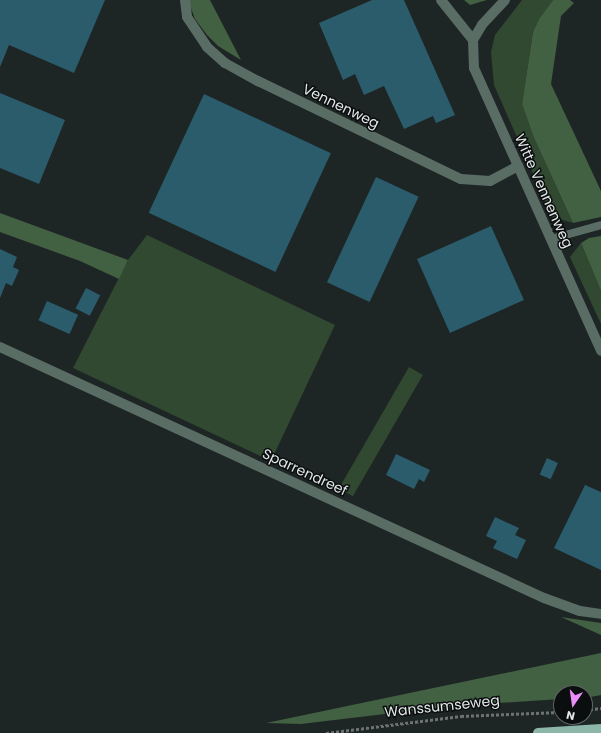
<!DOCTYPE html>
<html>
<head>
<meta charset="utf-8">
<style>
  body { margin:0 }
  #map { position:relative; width:601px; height:733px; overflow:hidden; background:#1e2525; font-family:Poppins,sans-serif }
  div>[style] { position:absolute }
  .green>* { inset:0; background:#304930; transform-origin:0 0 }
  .forest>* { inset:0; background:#426042 }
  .building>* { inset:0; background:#2a5c6c; transform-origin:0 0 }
  .path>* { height:2.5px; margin-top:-1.25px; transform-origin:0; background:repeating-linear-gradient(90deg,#6c7272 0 3px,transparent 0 5px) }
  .service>* { height:8px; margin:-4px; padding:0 4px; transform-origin:4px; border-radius:4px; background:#596d65 }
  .minor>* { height:10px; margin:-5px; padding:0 5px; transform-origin:5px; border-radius:5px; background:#596d65 }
  .tertiary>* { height:10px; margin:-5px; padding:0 5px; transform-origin:5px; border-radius:5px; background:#596d65 }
  .primary>* { height:10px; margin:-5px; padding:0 5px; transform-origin:5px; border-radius:5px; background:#8cb6a7 }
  span { translate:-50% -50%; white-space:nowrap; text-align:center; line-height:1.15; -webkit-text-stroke:3px #0b0e0e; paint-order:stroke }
  .street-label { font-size:14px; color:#e3e7e7 }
  .north { position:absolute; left:553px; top:685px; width:40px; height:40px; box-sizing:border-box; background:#0b0e0e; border:1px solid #616565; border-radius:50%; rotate:193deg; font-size:11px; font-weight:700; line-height:16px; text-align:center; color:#e3e7e7 }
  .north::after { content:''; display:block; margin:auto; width:14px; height:18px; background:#eb8dfb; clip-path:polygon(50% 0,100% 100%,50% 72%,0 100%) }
</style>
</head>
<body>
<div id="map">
  <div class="green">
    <i style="clip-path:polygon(522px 0,553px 0,539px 19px,533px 32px,522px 104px,534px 138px,573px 223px,552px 217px,494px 85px,491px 52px,495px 35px)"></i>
    <i style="clip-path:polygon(147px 235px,335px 325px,271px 461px,73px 368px,128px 260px)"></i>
    <i style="clip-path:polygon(581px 243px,601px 291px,601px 324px,570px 257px)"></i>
    <i style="left:409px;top:367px;width:16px;height:140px;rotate:30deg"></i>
  </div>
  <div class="forest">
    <i style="clip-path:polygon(188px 0,210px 0,241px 60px,218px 46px,207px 35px,195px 19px)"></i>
    <i style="clip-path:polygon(464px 0,487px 0,470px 5px)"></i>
    <i style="clip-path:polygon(553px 0,570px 0,574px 3px,561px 16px,551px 84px,601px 191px,601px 217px,573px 223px,534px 138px,522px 104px,533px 32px,539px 19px)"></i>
    <i style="clip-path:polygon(0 213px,128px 260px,119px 279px,80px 261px,0 232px)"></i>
    <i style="clip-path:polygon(601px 236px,601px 291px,581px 243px,589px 238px)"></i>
    <i style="clip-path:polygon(561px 617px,601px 623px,601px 635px)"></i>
    <i style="clip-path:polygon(601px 653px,601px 695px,585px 698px,585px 693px,561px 693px,561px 699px,452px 706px,301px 724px,266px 723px)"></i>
  </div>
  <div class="building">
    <i style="clip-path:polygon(0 0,105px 0,74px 73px,9px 45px,0 67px)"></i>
    <i style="clip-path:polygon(372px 0,404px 0,455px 115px,436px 123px,433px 116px,404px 129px,384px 86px,364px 95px,355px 74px,343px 80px,319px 23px)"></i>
    <i style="clip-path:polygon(0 93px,65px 120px,39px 184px,0 168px)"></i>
    <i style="left:204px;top:94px;width:140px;height:131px;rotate:25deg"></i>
    <i style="left:376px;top:177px;width:47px;height:116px;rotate:25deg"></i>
    <i style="left:491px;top:226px;width:81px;height:81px;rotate:66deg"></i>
    <i style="clip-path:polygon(0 249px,17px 257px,13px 267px,19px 270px,12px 286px,6px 283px,0 298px)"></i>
    <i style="left:86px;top:288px;width:16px;height:23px;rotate:27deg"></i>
    <i style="left:47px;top:301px;width:34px;height:21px;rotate:24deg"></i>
    <i style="clip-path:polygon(396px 454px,430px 470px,424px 482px,419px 479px,414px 489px,386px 475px)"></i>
    <i style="left:547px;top:458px;width:12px;height:18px;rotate:24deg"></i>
    <i style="clip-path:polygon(585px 485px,601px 492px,601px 570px,554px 548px)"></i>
    <i style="clip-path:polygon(495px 517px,519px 528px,515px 535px,526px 540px,517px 559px,493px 548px,497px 541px,486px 536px)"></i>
  </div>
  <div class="path">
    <i style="left:585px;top:710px;width:16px;rotate:-7deg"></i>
    <i style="left:326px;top:733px;width:136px;rotate:-7.2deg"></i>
    <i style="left:461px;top:716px;width:100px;rotate:-2.3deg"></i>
  </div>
  <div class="service">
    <i style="left:551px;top:239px;width:52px;rotate:-15.6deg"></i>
  </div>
  <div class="minor">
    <i style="left:185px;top:0;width:17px;rotate:83deg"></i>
    <i style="left:187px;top:17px;width:36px;rotate:56deg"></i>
    <i style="left:207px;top:47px;width:24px;rotate:42deg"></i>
    <i style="left:225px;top:63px;width:38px;rotate:29deg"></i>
    <i style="left:258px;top:81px;width:225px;rotate:25.8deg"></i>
    <i style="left:461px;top:179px;width:29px;rotate:4deg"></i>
    <i style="left:490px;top:181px;width:32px;rotate:-28deg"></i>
    <i style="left:441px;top:0;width:51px;rotate:51.3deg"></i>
    <i style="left:0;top:347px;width:599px;rotate:24.77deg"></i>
    <i style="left:544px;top:598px;width:38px;rotate:20deg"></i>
    <i style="left:580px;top:611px;width:21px;rotate:8deg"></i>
  </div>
  <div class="tertiary">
    <i style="left:505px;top:0;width:34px;rotate:133deg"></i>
    <i style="left:482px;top:25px;width:17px;rotate:121deg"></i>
    <i style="left:473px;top:40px;width:28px;rotate:88deg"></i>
    <i style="left:474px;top:68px;width:310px;rotate:65.8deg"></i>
  </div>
  <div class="primary">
    <i style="left:538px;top:733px;width:63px;rotate:-3.6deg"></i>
  </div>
  <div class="street-label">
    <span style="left:341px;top:106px;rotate:26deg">Vennenweg</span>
    <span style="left:544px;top:191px;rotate:66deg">Witte Vennenweg</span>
    <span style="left:305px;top:472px;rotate:25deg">Sparrendreef</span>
    <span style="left:442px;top:706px;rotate:-6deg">Wanssumseweg</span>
  </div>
  <div class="north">N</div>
</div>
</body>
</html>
